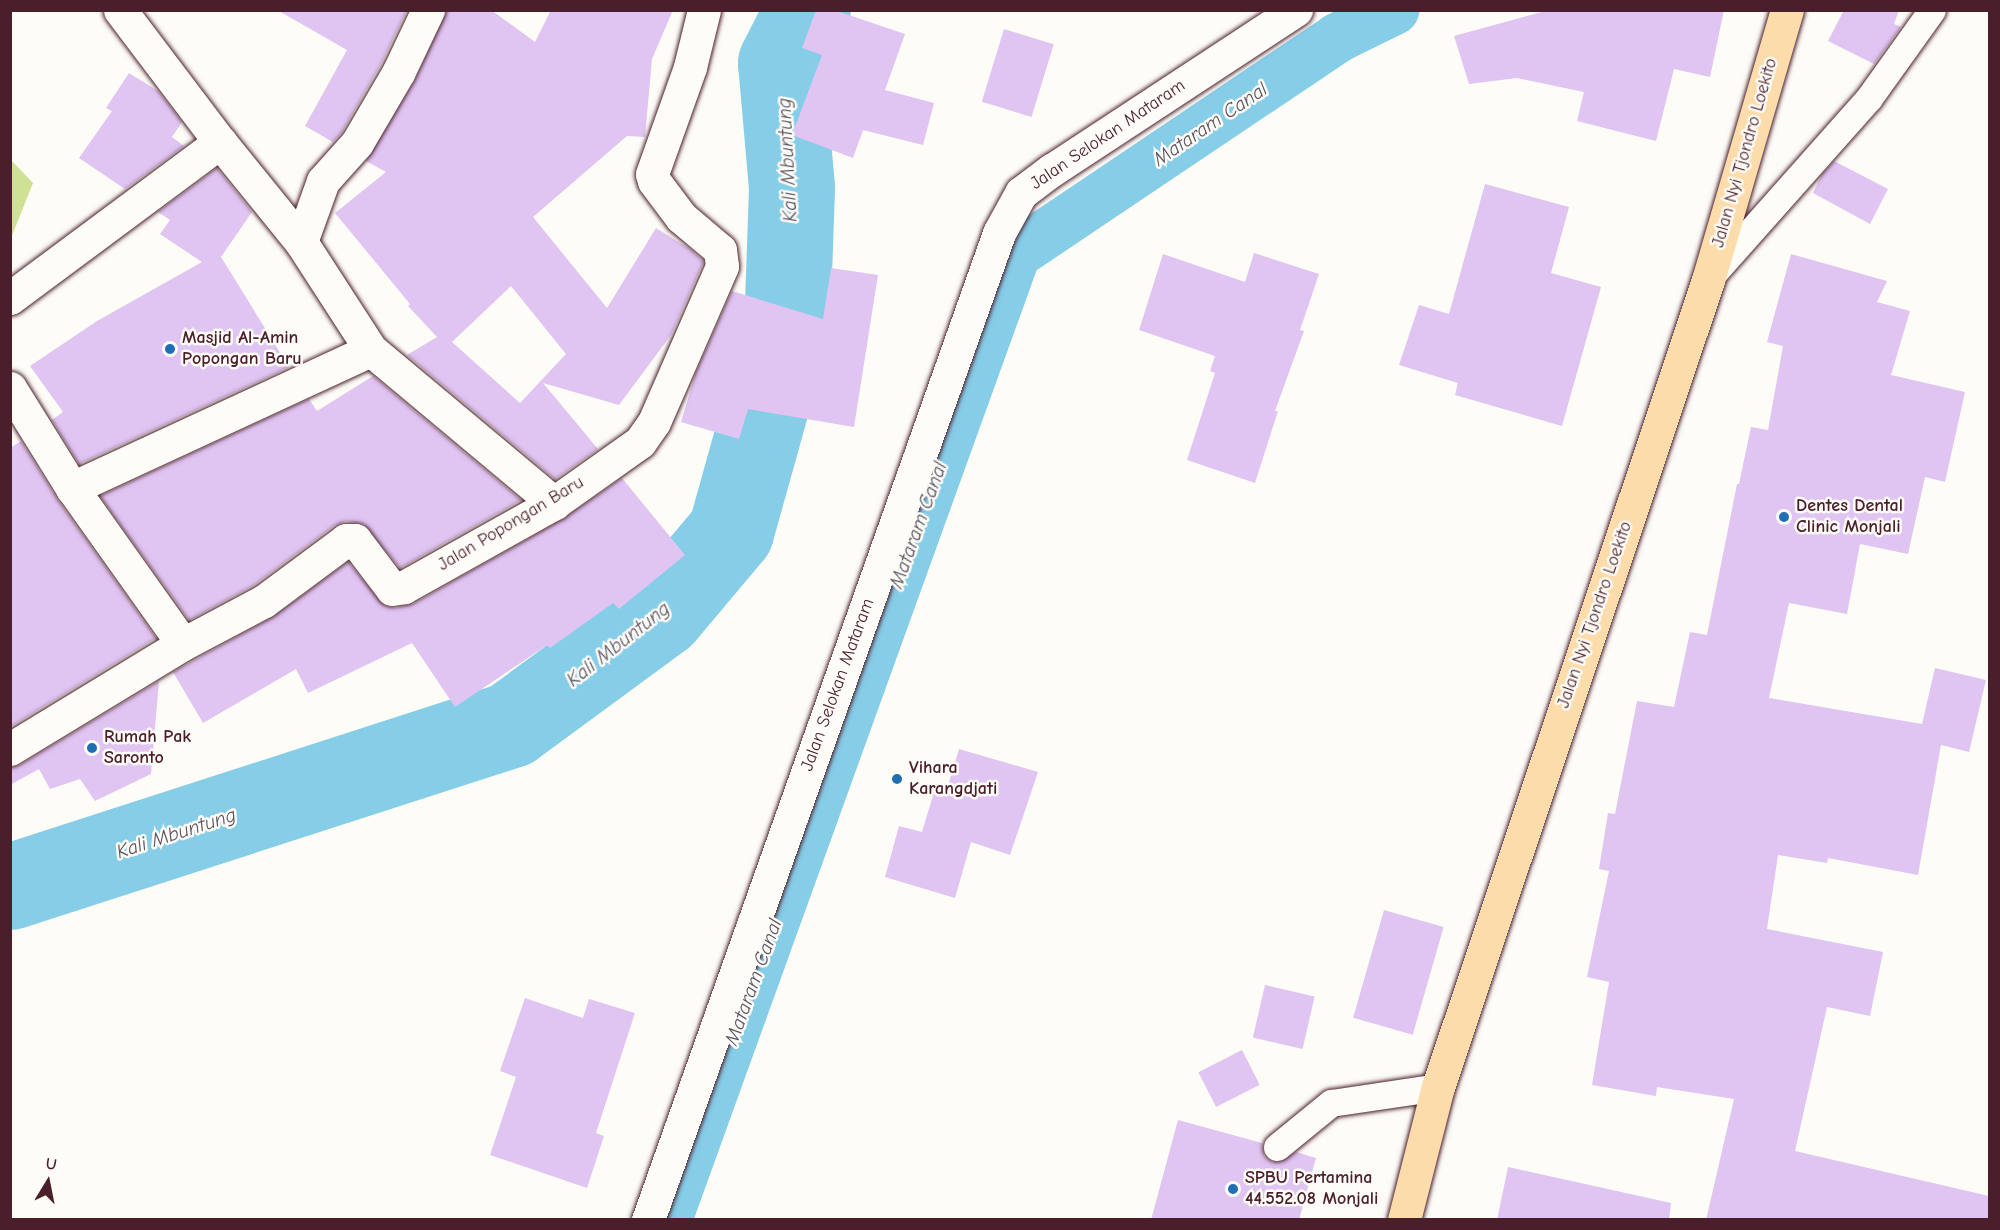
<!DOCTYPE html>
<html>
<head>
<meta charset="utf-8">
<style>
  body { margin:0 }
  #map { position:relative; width:2000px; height:1230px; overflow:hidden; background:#fdfcf7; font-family:"Comic Neue",sans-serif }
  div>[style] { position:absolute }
  .green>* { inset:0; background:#cfe195 }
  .canal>* { height:50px; margin:-25px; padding:0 25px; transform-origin:25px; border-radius:25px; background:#86cde8 }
  .river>* { height:86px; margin:-43px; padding:0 43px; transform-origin:43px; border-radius:43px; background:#86cde8 }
  .building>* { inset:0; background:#e0c4f2; transform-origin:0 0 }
  .roads { filter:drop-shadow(0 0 2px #4a1f2b) drop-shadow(0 0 2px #4a1f2b) }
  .lane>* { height:27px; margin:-13.5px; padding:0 13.5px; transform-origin:13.5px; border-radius:13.5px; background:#fdfcf7 }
  .street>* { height:33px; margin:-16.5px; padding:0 16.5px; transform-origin:16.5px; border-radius:16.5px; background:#fdfcf7 }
  .primary>* { height:33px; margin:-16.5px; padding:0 16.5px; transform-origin:16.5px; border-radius:16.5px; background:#fddcac }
  .dots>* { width:16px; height:16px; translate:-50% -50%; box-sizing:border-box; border:3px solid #fdfcf7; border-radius:50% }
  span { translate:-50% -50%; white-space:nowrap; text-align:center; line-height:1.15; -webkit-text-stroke:5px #fdfcf7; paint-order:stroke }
  .street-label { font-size:18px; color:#4a1f2b }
  .poi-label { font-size:18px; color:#4a1f2b; font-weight:700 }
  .left { translate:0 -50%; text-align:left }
  .water-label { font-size:20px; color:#5c5364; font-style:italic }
  .frame { position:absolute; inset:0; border:12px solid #4a1f2b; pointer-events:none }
  .north { position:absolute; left:18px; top:1152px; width:60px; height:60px; -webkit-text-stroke:4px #fdfcf7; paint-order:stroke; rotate:10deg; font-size:16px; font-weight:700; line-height:24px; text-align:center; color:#4a1f2b }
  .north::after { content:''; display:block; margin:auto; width:21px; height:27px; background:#4a1f2b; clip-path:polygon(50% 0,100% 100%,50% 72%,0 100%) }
</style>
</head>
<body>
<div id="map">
  <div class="green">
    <i style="clip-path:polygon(11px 160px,33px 183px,11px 238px)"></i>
  </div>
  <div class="canal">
    <i style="left:667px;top:1220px;width:1027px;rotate:-70.14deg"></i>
    <i style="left:1016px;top:254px;width:387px;rotate:-33.9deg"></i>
    <i style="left:1337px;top:38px;width:64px;rotate:-26.2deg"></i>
  </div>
  <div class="river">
    <i style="left:10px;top:887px;width:527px;rotate:-17.92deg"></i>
    <i style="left:511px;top:725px;width:187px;rotate:-36.3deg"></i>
    <i style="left:662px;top:614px;width:107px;rotate:-49.9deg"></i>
    <i style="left:731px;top:532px;width:208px;rotate:-74.4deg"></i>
    <i style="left:787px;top:332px;width:144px;rotate:-88deg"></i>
    <i style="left:792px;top:188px;width:125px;rotate:-95deg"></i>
    <i style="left:781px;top:63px;width:59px;rotate:-63deg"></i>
  </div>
  <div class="building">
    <i style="clip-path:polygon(277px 10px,407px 10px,382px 62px,342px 132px,333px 142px,305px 126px,347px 50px)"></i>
    <i style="clip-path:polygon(evenodd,446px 10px,491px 10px,535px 42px,551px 10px,673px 10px,652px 59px,645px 137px,627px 136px,533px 217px,607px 308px,656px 228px,690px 249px,702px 260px,703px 263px,671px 335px,619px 405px,543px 383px,598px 449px,555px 479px,407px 355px,437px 337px,408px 306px,410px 304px,335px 213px,386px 172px,366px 161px,415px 80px,446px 10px,511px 286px,566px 354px,520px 403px,452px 342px,511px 286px)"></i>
    <i style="clip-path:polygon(816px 10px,834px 10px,905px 34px,885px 90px,934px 103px,923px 145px,863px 130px,853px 158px,792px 135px,822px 55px,802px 48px)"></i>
    <i style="clip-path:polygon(1549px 10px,1724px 10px,1710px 77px,1674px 69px,1656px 141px,1577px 121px,1584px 92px,1517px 78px,1469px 84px,1454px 36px)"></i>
    <i style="clip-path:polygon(1844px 10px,1899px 10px,1894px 24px,1901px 27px,1874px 64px,1828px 41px)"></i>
    <i style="left:1004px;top:29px;width:52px;height:76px;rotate:17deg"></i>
    <i style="clip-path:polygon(129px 73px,158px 91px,182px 122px,172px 137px,184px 146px,125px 189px,79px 158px,112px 111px,106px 108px)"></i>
    <i style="clip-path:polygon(1834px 161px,1888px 189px,1870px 224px,1813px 193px,1822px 174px)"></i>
    <i style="clip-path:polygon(217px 168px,252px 212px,221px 257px,289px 367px,79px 464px,52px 420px,63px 412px,30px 366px,97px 321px,202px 262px,160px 234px,170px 220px,158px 212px)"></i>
    <i style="clip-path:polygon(1485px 184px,1569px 207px,1551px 273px,1601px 287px,1562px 426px,1455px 395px,1458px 383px,1399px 365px,1419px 305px,1449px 314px)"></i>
    <i style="clip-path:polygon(1254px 253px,1319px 274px,1300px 330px,1304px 331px,1275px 411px,1278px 411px,1255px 483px,1187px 460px,1215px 373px,1210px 371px,1215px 356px,1139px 330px,1163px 254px,1245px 282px)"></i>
    <i style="clip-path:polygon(1791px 254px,1887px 281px,1877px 302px,1910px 311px,1891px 375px,1965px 392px,1945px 482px,1925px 477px,1908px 554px,1860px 544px,1847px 614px,1789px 603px,1769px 698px,1922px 724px,1935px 668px,1986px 680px,1969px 752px,1941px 745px,1918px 875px,1828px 858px,1827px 863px,1778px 855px,1767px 929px,1883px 952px,1870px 1016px,1827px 1007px,1795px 1151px,1989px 1196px,1989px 1220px,1706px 1220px,1734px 1099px,1657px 1087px,1656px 1096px,1592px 1085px,1609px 982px,1587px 977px,1609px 871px,1599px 869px,1608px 813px,1615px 814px,1637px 701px,1674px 707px,1690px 632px,1707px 635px,1737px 484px,1739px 484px,1751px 427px,1768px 430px,1783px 346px,1767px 342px)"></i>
    <i style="clip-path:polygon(831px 268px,878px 275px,854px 427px,748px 409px,739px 439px,681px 422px,696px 372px,732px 291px,823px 319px)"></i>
    <i style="clip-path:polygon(373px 376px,521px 500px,400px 568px,364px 524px,346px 521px,335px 525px,254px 585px,189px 620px,100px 496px,309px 399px,317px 411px)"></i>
    <i style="clip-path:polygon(21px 441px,57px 499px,156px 638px,10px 727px,10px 448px)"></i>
    <i style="clip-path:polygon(622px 478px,685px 555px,619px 609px,613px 603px,550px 648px,547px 645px,455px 707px,412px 643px,308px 693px,296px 669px,203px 723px,173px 672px,273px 617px,348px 562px,385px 606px,395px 608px,413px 604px,563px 519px)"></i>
    <i style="clip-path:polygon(159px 681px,151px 774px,95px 801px,80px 779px,50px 789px,39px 769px,10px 785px,10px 768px,20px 765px)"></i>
    <i style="clip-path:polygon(959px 749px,1038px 772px,1010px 855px,971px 842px,955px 898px,885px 877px,899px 826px,922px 832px,934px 792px,945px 795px)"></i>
    <i style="left:1384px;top:910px;width:62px;height:112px;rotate:16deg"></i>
    <i style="left:1265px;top:985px;width:51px;height:54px;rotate:13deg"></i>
    <i style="clip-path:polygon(525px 998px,583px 1018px,589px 999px,635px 1013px,596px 1133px,604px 1136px,587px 1188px,490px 1155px,516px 1077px,500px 1071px)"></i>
    <i style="left:1242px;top:1050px;width:39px;height:49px;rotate:63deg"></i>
    <i style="clip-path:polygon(1178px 1120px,1262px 1143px,1264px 1156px,1272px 1162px,1280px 1162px,1296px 1152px,1316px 1158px,1299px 1220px,1151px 1220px)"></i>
    <i style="clip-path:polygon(1508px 1167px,1671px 1203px,1669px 1220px,1497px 1220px)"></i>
  </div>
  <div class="roads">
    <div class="lane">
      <i style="left:1710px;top:277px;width:239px;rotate:-48.4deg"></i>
      <i style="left:1869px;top:98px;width:108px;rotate:-54.4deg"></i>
      <i style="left:1277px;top:1147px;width:70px;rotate:-39.2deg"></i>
      <i style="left:1331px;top:1103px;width:108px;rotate:-8.5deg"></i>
    </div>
    <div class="street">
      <i style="left:120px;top:10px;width:166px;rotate:52.9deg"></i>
      <i style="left:220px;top:142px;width:129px;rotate:51deg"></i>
      <i style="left:301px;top:242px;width:129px;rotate:57.1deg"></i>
      <i style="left:371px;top:350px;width:239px;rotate:39.9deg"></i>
      <i style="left:301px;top:242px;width:65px;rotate:-70.2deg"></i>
      <i style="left:323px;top:181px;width:51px;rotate:-48.2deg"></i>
      <i style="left:357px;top:143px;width:83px;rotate:-59.7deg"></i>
      <i style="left:399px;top:71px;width:68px;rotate:-64.6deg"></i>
      <i style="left:10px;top:298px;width:262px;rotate:-36.6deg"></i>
      <i style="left:10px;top:388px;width:118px;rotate:58.2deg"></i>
      <i style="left:72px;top:488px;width:191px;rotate:54.6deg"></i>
      <i style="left:72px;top:488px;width:329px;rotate:-24.8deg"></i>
      <i style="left:10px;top:749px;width:202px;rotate:-31.3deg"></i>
      <i style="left:183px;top:644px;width:92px;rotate:-28deg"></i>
      <i style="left:264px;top:601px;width:102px;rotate:-36.6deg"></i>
      <i style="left:346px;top:540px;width:9px"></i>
      <i style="left:355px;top:540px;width:61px;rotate:52.9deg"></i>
      <i style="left:392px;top:589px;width:12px;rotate:-9deg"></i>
      <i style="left:404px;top:587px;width:172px;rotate:-29.2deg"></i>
      <i style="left:554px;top:503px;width:105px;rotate:-35.3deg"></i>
      <i style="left:640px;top:442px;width:24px;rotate:-55deg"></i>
      <i style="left:654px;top:422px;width:170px;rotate:-66.4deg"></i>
      <i style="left:722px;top:266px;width:16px;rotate:-97deg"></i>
      <i style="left:720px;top:250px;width:51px;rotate:-139.8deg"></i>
      <i style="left:681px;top:217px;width:45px;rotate:-126.9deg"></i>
      <i style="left:654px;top:181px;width:7px;rotate:-106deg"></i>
      <i style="left:652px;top:174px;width:114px;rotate:-70.4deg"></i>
      <i style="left:690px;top:67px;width:59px;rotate:-76.2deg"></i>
      <i style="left:648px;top:1220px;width:1048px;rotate:-70.42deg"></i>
      <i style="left:999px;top:233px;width:46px;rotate:-61.2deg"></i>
      <i style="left:1021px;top:193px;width:39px;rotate:-37deg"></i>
      <i style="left:1052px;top:170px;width:292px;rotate:-33.3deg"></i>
    </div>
    <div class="primary">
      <i style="left:1404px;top:1220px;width:137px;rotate:-75.7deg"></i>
      <i style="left:1438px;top:1087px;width:851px;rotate:-71.5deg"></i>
      <i style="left:1708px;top:280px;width:281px;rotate:-73.7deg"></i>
    </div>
  </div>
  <div class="dots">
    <i style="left:170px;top:349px;background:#1f6fb2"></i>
    <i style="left:1784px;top:517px;background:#1f6fb2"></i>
    <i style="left:92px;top:748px;background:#1f6fb2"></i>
    <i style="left:897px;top:779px;background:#1f6fb2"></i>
    <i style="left:1233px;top:1189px;background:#1f6fb2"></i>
  </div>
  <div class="street-label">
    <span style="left:1108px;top:135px;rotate:-34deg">Jalan Selokan Mataram</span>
    <span style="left:1745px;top:153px;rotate:-74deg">Jalan Nyi Tjondro Loekito</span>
    <span style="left:511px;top:524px;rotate:-31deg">Jalan Popongan Baru</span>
    <span style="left:1595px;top:615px;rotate:-71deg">Jalan Nyi Tjondro Loekito</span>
    <span style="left:838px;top:685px;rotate:-70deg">Jalan Selokan Mataram</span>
  </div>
  <div class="poi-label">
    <span class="left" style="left:182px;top:349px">Masjid Al-Amin<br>Popongan Baru</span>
    <span class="left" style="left:1796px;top:517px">Dentes Dental<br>Clinic Monjali</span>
    <span class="left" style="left:104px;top:748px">Rumah Pak<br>Saronto</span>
    <span class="left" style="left:909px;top:779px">Vihara<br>Karangdjati</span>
    <span class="left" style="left:1245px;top:1189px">SPBU Pertamina<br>44.552.08 Monjali</span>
  </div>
  <div class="water-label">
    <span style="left:1210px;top:124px;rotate:-34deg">Mataram Canal</span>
    <span style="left:787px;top:160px;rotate:-93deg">Kali Mbuntung</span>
    <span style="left:918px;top:525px;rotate:-70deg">Mataram Canal</span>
    <span style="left:618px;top:644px;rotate:-38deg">Kali Mbuntung</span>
    <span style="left:176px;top:833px;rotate:-18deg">Kali Mbuntung</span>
    <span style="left:753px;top:982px;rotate:-70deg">Mataram Canal</span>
  </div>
  <div class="frame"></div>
  <div class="north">U</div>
</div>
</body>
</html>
